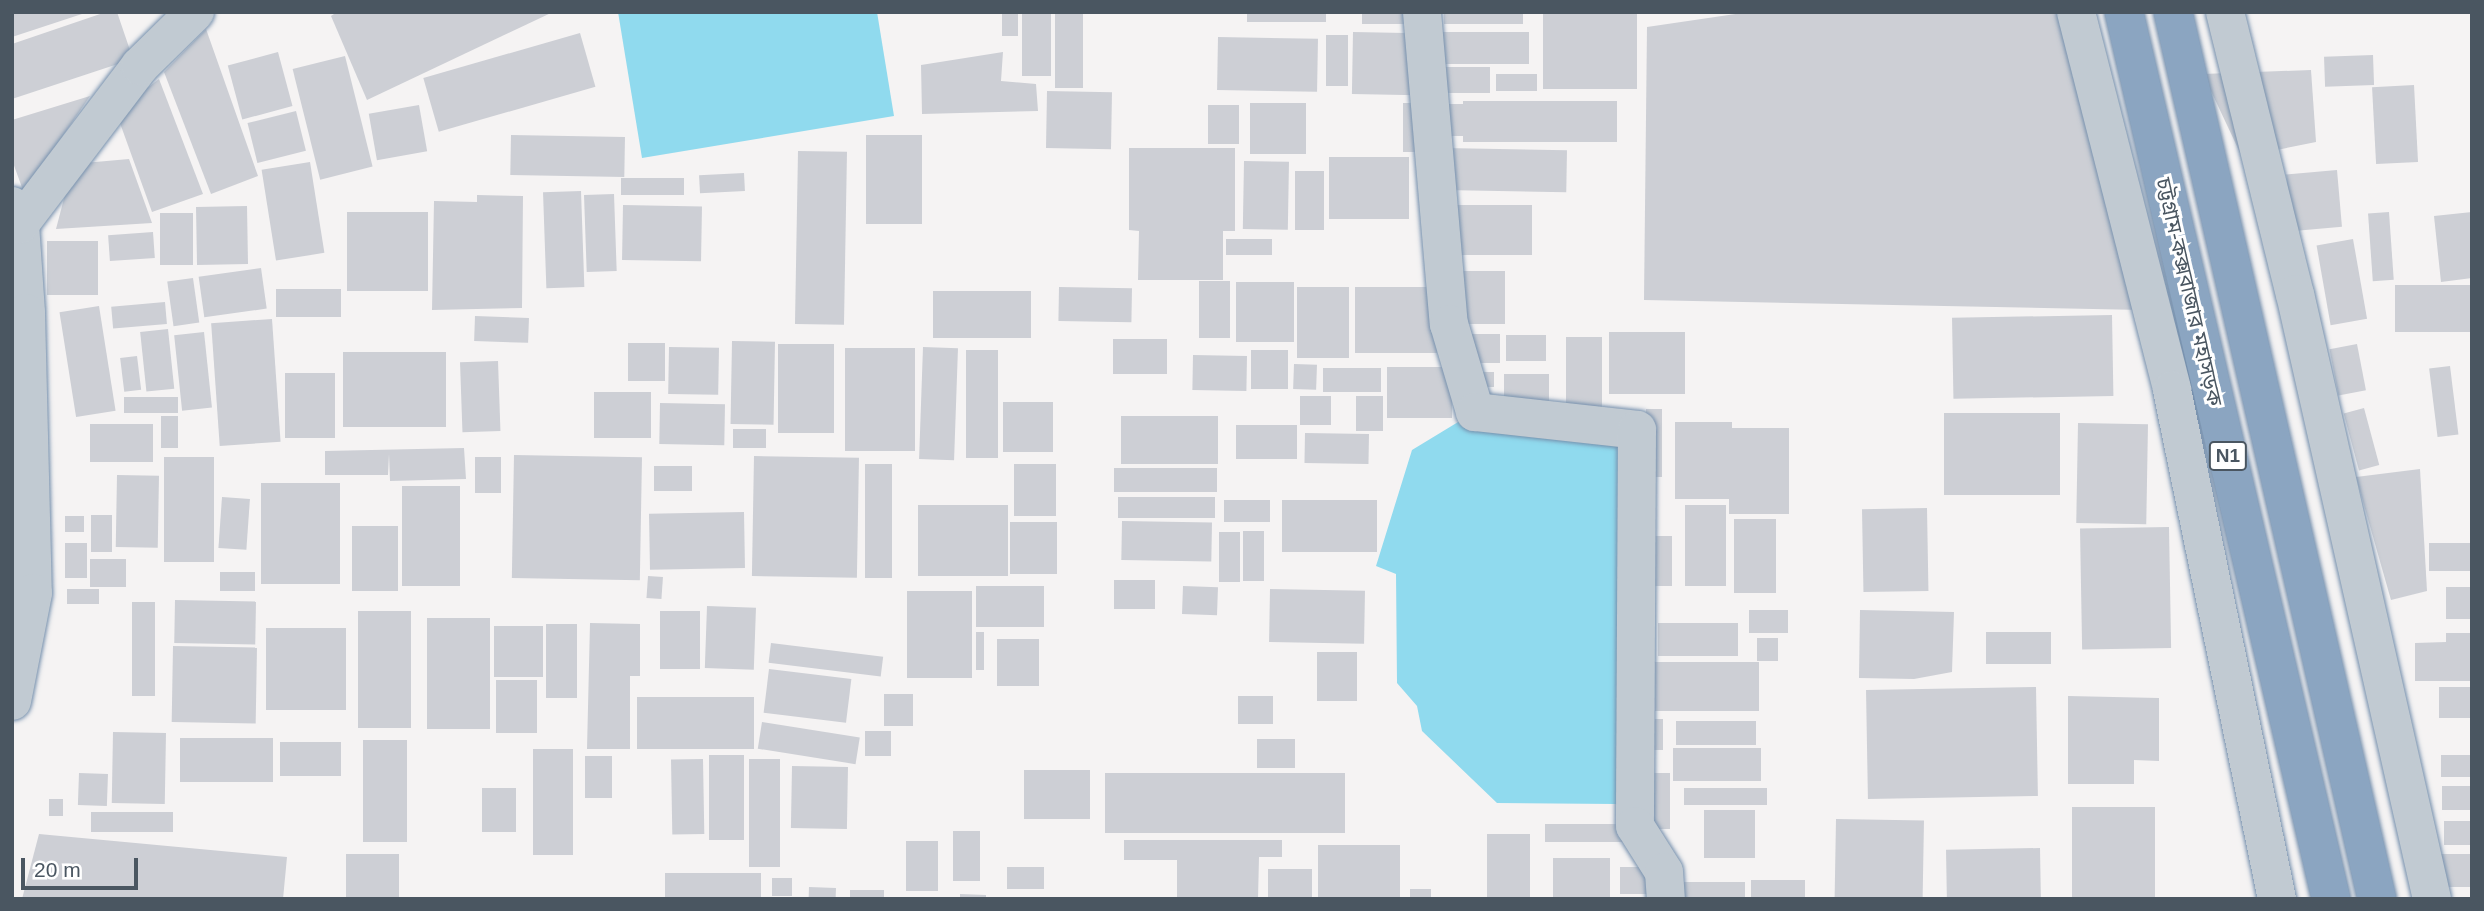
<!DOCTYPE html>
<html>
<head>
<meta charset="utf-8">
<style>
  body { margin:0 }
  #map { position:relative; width:2484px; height:911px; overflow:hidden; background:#f5f3f3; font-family:Helvetica,"Noto Sans Bengali",sans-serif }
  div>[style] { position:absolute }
  .water>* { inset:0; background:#90daee }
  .building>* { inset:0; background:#cdcfd5; transform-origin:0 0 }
  .roads { filter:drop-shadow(0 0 2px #7690ad) drop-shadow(0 0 2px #7690ad) }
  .minor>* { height:38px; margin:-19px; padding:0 19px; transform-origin:19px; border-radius:19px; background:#c1cad2 }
  .highway>* { height:38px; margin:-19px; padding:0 19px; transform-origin:19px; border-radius:19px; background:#8ba5c1 }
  span { translate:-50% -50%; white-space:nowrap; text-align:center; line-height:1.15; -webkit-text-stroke:6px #fff; paint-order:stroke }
  .shield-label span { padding:2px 5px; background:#fff; border:2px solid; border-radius:5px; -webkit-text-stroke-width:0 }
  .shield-label { font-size:19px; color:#4a5661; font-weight:700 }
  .street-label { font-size:21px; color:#4a5661 }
  .frame { position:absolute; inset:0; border:14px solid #4a5661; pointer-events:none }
  .scale { position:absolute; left:21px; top:858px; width:117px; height:32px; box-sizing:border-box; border:4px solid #4a5661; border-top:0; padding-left:9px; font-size:21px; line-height:24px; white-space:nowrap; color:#4a5661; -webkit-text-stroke:5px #fff; paint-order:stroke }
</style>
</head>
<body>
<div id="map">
  <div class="water">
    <i style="clip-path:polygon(618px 12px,877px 12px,894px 116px,642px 158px)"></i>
    <i style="clip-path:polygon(1468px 416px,1622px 437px,1616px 804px,1497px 803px,1422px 731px,1417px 706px,1397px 683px,1396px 574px,1376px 566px,1412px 450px)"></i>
  </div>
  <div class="building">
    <i style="clip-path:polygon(12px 12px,85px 12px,85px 13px,12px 37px)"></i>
    <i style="clip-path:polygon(106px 12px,117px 12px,133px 59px,12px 99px,12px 44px)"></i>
    <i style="clip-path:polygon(337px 12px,553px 12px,367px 100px,331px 16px)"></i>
    <i style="left:1002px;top:12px;width:16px;height:24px"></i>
    <i style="left:1022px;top:12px;width:29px;height:64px"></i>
    <i style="left:1055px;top:12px;width:28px;height:76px"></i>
    <i style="left:1247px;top:12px;width:79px;height:10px"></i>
    <i style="left:1362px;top:12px;width:53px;height:12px"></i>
    <i style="left:1444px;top:12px;width:79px;height:12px"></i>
    <i style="left:1543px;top:12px;width:94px;height:77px"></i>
    <i style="clip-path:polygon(1749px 12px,2081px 12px,2142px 310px,1644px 300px,1647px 27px)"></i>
    <i style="clip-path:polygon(206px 29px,258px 176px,211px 194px,164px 72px)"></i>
    <i style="left:1353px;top:32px;width:66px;height:62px;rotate:1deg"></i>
    <i style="left:1434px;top:32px;width:95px;height:32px"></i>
    <i style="left:580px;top:33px;width:56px;height:163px;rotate:74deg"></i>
    <i style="left:1326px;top:35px;width:22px;height:51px"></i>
    <i style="left:1218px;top:37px;width:100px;height:53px;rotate:1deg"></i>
    <i style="left:278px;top:52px;width:56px;height:52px;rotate:75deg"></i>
    <i style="clip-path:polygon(1003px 52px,1001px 81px,1036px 84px,1038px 111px,922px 114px,921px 65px)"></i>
    <i style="left:2373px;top:55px;width:30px;height:49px;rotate:88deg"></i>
    <i style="left:345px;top:56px;width:114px;height:54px;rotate:76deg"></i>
    <i style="left:1437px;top:67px;width:53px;height:26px"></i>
    <i style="clip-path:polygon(2311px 70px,2316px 142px,2242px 157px,2203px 74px)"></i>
    <i style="left:1496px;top:74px;width:41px;height:17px"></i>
    <i style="clip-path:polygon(159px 79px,203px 194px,152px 212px,116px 112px)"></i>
    <i style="left:2414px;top:85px;width:77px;height:42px;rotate:87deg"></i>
    <i style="left:1047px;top:91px;width:65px;height:57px;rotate:1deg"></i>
    <i style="clip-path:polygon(90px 96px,24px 193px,12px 160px,12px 120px)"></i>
    <i style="clip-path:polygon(1463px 101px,1617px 101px,1617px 142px,1463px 142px,1463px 136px,1441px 136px,1441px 104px,1463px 104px)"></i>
    <i style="left:1250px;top:103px;width:56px;height:51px"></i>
    <i style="left:1403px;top:103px;width:23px;height:49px"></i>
    <i style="left:419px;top:105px;width:47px;height:51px;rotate:80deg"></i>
    <i style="left:1208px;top:105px;width:31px;height:39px"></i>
    <i style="left:296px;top:111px;width:41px;height:50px;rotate:76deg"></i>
    <i style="left:511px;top:135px;width:114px;height:40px;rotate:1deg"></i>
    <i style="left:866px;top:135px;width:56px;height:89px"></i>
    <i style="clip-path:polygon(1129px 148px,1235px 148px,1235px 231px,1223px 231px,1223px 280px,1138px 280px,1139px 231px,1129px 230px)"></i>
    <i style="left:1444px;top:148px;width:123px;height:42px;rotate:1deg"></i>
    <i style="left:798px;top:151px;width:49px;height:173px;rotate:1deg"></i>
    <i style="left:1329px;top:157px;width:80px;height:62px"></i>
    <i style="clip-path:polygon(129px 159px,152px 223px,56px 229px,73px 164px)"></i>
    <i style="left:1244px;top:161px;width:45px;height:68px;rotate:1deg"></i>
    <i style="left:310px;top:162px;width:92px;height:49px;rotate:81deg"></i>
    <i style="left:2337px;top:170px;width:57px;height:51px;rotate:85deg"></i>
    <i style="left:1295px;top:171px;width:29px;height:59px"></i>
    <i style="left:744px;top:173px;width:18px;height:45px;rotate:87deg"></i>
    <i style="left:684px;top:178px;width:17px;height:63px;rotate:90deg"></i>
    <i style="left:581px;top:191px;width:96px;height:38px;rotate:88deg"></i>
    <i style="left:614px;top:194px;width:77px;height:30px;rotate:88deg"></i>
    <i style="clip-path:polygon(477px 195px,523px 196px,522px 308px,432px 310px,434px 201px,477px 202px)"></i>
    <i style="left:623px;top:205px;width:79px;height:55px;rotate:1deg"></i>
    <i style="left:1456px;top:205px;width:76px;height:50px"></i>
    <i style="left:247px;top:206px;width:58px;height:51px;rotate:89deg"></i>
    <i style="left:428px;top:212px;width:79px;height:81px;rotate:90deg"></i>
    <i style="left:2389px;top:212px;width:68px;height:21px;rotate:86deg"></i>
    <i style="clip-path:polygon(2472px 212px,2472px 278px,2441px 282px,2434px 216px)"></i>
    <i style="left:160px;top:213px;width:33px;height:52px"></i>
    <i style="left:153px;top:232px;width:26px;height:45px;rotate:86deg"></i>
    <i style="left:1226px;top:239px;width:46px;height:16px"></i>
    <i style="left:2353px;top:239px;width:81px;height:37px;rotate:80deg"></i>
    <i style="left:47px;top:241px;width:51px;height:54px"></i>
    <i style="left:261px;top:268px;width:41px;height:63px;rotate:82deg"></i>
    <i style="left:1452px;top:271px;width:53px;height:53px"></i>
    <i style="left:193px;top:278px;width:45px;height:26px;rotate:82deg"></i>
    <i style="left:1199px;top:281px;width:31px;height:57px"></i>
    <i style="left:1236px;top:282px;width:58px;height:60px"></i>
    <i style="left:2472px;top:285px;width:47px;height:77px;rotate:90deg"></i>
    <i style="left:1059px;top:287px;width:73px;height:34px;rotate:1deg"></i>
    <i style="left:1297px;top:287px;width:52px;height:71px"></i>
    <i style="left:1355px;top:287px;width:82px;height:66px"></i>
    <i style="left:276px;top:289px;width:65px;height:28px"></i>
    <i style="left:933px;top:291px;width:98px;height:47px"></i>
    <i style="left:165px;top:302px;width:22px;height:54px;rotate:85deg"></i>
    <i style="left:99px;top:306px;width:106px;height:40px;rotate:81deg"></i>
    <i style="left:2112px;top:315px;width:81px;height:160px;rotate:89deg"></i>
    <i style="left:475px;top:316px;width:54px;height:25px;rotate:2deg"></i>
    <i style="left:272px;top:319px;width:123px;height:61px;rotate:86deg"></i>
    <i style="left:168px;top:329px;width:60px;height:28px;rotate:84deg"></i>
    <i style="left:204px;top:332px;width:76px;height:30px;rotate:84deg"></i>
    <i style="left:1609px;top:332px;width:76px;height:62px"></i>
    <i style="left:1467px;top:334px;width:33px;height:29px"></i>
    <i style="left:1506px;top:335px;width:40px;height:26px"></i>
    <i style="left:1566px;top:337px;width:36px;height:74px"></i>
    <i style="left:1113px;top:339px;width:54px;height:35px"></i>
    <i style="left:732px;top:341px;width:43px;height:83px;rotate:1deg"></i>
    <i style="left:628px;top:343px;width:37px;height:38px"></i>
    <i style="left:778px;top:344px;width:56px;height:89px"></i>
    <i style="left:2357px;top:344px;width:47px;height:28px;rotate:79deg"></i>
    <i style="left:669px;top:347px;width:50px;height:47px;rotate:1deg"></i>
    <i style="left:923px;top:347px;width:35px;height:112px;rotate:2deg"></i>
    <i style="left:845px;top:348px;width:70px;height:103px"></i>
    <i style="left:966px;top:350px;width:32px;height:108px"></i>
    <i style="left:1251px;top:350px;width:37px;height:39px"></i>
    <i style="left:343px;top:352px;width:103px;height:75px"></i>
    <i style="left:1193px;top:355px;width:54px;height:35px;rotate:1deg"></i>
    <i style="left:137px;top:356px;width:34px;height:17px;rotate:83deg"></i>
    <i style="left:498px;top:361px;width:70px;height:38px;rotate:88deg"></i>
    <i style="left:1294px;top:364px;width:23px;height:25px;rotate:2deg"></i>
    <i style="left:2450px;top:366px;width:69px;height:21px;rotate:83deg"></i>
    <i style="left:1387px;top:367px;width:65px;height:51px"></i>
    <i style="left:1323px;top:368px;width:58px;height:24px"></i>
    <i style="left:1476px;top:372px;width:18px;height:15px"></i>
    <i style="left:285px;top:373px;width:50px;height:65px"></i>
    <i style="left:1504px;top:374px;width:45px;height:39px"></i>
    <i style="left:594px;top:392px;width:57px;height:46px"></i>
    <i style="left:1300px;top:396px;width:31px;height:29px"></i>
    <i style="left:1356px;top:396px;width:27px;height:35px"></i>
    <i style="left:178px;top:397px;width:16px;height:54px;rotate:90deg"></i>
    <i style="left:1003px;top:402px;width:50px;height:50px"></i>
    <i style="left:660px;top:403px;width:65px;height:41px;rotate:1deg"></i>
    <i style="left:2364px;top:408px;width:59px;height:21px;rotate:75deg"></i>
    <i style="left:1646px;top:409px;width:16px;height:68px"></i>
    <i style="left:1944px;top:413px;width:116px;height:82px"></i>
    <i style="left:161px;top:416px;width:17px;height:32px"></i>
    <i style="left:1121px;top:416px;width:97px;height:48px"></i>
    <i style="clip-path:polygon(1675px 422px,1732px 422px,1732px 428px,1789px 428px,1789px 514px,1729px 514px,1729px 499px,1675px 499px)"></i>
    <i style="left:2078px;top:423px;width:70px;height:100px;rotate:1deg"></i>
    <i style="left:90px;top:424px;width:63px;height:38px"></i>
    <i style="left:1236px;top:425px;width:61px;height:34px"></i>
    <i style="left:733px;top:429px;width:33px;height:19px"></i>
    <i style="left:1305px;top:433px;width:64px;height:30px;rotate:1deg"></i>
    <i style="clip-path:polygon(464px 448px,466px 479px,390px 481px,389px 454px,388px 475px,325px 475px,325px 451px)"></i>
    <i style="left:514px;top:455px;width:128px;height:123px;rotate:1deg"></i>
    <i style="left:754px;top:456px;width:105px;height:120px;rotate:1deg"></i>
    <i style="left:164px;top:457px;width:50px;height:105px"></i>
    <i style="left:475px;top:457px;width:26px;height:36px"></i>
    <i style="left:865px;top:464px;width:27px;height:114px"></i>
    <i style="left:1014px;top:464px;width:42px;height:52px"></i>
    <i style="left:654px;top:466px;width:38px;height:25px"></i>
    <i style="left:1114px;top:468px;width:103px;height:24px"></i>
    <i style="clip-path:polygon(2420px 469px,2427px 591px,2391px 600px,2356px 477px)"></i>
    <i style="left:117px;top:475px;width:42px;height:72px;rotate:1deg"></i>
    <i style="left:261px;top:483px;width:79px;height:101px"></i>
    <i style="left:402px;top:486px;width:58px;height:100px"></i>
    <i style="left:222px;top:497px;width:28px;height:51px;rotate:4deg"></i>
    <i style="left:1118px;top:497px;width:97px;height:21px"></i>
    <i style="left:1224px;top:500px;width:46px;height:22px"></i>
    <i style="left:1282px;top:500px;width:95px;height:52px"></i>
    <i style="left:918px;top:505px;width:90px;height:71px"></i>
    <i style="left:1685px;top:505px;width:41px;height:81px"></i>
    <i style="left:1927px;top:508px;width:83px;height:65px;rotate:89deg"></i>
    <i style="left:744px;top:512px;width:56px;height:95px;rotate:89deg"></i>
    <i style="left:91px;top:515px;width:21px;height:37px"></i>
    <i style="left:65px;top:516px;width:19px;height:16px"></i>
    <i style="left:1734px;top:519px;width:42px;height:74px"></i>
    <i style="left:1122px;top:521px;width:90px;height:39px;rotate:1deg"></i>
    <i style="left:1010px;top:522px;width:47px;height:52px"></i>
    <i style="left:352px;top:526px;width:46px;height:65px"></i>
    <i style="left:2169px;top:527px;width:121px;height:89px;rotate:89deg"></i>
    <i style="left:1243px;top:531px;width:21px;height:50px"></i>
    <i style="left:1219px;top:532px;width:21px;height:50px"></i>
    <i style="left:1648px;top:536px;width:24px;height:50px"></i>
    <i style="left:65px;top:543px;width:22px;height:35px"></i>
    <i style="left:2472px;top:543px;width:28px;height:43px;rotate:90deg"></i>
    <i style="left:90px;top:559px;width:36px;height:28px"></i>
    <i style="left:255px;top:572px;width:19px;height:35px;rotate:90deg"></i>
    <i style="left:648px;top:576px;width:15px;height:22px;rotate:4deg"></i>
    <i style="left:1114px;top:580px;width:41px;height:29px"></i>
    <i style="left:976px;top:586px;width:68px;height:41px"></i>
    <i style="left:1183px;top:586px;width:35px;height:28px;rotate:2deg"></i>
    <i style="left:2446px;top:587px;width:26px;height:32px"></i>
    <i style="left:67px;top:589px;width:32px;height:15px"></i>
    <i style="left:1270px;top:589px;width:95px;height:53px;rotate:1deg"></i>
    <i style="left:907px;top:591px;width:65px;height:87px"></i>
    <i style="left:175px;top:600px;width:81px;height:43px;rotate:1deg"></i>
    <i style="left:132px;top:602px;width:23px;height:94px"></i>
    <i style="left:707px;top:606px;width:49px;height:62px;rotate:2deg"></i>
    <i style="left:1749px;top:610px;width:39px;height:23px"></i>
    <i style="clip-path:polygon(1860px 610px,1954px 612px,1952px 672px,1914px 679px,1859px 678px)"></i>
    <i style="left:358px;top:611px;width:53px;height:117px"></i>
    <i style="left:660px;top:611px;width:40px;height:58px"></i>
    <i style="left:427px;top:618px;width:63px;height:111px"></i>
    <i style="clip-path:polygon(590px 623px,640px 624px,640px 676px,630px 676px,630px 749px,587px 749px)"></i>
    <i style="left:1658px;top:623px;width:80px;height:33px"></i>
    <i style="left:546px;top:624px;width:31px;height:74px"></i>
    <i style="left:494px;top:626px;width:49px;height:51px"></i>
    <i style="left:266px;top:628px;width:80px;height:82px"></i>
    <i style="left:976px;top:632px;width:8px;height:38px"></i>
    <i style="left:1986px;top:632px;width:65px;height:32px"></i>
    <i style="clip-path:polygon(2446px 633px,2472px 633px,2472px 681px,2415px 681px,2415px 643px,2446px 642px)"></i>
    <i style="left:1757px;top:638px;width:21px;height:23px"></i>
    <i style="left:997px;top:639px;width:42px;height:47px"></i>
    <i style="left:771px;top:643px;width:113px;height:20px;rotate:7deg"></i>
    <i style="left:173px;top:646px;width:84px;height:76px;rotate:1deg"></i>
    <i style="left:1317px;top:652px;width:40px;height:49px"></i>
    <i style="left:1655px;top:662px;width:104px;height:49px"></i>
    <i style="left:769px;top:669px;width:83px;height:44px;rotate:7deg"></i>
    <i style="left:496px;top:680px;width:41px;height:53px"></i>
    <i style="left:2036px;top:687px;width:109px;height:170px;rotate:89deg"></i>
    <i style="left:2439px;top:687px;width:33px;height:31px"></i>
    <i style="left:884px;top:694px;width:29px;height:32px"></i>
    <i style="left:1238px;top:696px;width:35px;height:28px"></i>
    <i style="clip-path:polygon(2068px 696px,2159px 698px,2159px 761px,2134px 760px,2134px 784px,2068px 784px)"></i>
    <i style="left:637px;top:697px;width:117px;height:52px"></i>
    <i style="left:1646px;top:719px;width:17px;height:31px"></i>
    <i style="left:1676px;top:721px;width:80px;height:24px"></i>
    <i style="left:762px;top:722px;width:99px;height:27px;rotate:9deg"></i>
    <i style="left:865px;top:731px;width:26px;height:25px"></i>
    <i style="left:113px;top:732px;width:53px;height:71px;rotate:1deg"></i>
    <i style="left:180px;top:738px;width:93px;height:44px"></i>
    <i style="left:1257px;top:739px;width:38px;height:29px"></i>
    <i style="left:363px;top:740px;width:44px;height:102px"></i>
    <i style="left:280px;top:742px;width:61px;height:34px"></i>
    <i style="left:1673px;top:748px;width:88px;height:33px"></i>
    <i style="left:533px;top:749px;width:40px;height:106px"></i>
    <i style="left:709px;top:755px;width:35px;height:85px"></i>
    <i style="left:2441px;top:755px;width:31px;height:22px"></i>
    <i style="left:585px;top:756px;width:27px;height:42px"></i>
    <i style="left:703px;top:759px;width:75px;height:32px;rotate:89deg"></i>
    <i style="left:749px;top:759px;width:31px;height:108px"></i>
    <i style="left:792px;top:766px;width:56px;height:62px;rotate:1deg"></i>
    <i style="left:1024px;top:770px;width:66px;height:49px"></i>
    <i style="left:79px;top:773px;width:29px;height:32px;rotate:2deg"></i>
    <i style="left:1105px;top:773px;width:240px;height:60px"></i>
    <i style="left:1648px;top:773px;width:22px;height:56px"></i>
    <i style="left:2442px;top:786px;width:30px;height:24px"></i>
    <i style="left:482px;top:788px;width:34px;height:44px"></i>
    <i style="left:1684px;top:788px;width:83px;height:17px"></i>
    <i style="left:49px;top:799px;width:14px;height:17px"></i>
    <i style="left:2155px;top:807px;width:92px;height:83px;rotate:90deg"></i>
    <i style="left:1704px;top:810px;width:51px;height:48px"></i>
    <i style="left:91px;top:812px;width:82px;height:20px"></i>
    <i style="left:1836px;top:819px;width:88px;height:80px;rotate:1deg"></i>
    <i style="left:2444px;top:821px;width:28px;height:24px"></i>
    <i style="left:1545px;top:824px;width:79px;height:18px"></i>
    <i style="left:953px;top:831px;width:27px;height:50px"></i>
    <i style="clip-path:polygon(39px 834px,287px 857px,283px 899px,22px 899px)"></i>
    <i style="left:1487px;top:834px;width:43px;height:65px"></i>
    <i style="clip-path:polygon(1124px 840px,1282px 840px,1282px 857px,1259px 857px,1258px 899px,1177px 899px,1177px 860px,1124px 860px)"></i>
    <i style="left:906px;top:841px;width:32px;height:50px"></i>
    <i style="left:1318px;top:845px;width:82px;height:54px"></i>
    <i style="left:2040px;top:848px;width:51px;height:94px;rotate:89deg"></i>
    <i style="left:346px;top:854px;width:53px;height:45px"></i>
    <i style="left:2441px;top:854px;width:31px;height:33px"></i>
    <i style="left:1553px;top:858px;width:57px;height:41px"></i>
    <i style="left:1007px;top:867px;width:37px;height:22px"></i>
    <i style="left:1620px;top:867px;width:27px;height:27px"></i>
    <i style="left:1268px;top:869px;width:44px;height:30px"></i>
    <i style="left:665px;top:873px;width:96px;height:26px"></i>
    <i style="left:772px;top:878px;width:20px;height:18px"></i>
    <i style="left:1751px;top:880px;width:54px;height:19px"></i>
    <i style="left:1678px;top:882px;width:67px;height:17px"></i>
    <i style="left:809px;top:887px;width:27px;height:12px;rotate:2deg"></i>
    <i style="left:1410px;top:889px;width:21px;height:10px"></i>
    <i style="left:850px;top:890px;width:34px;height:9px"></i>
    <i style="clip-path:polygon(960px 894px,986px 895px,986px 899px,960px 899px)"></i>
  </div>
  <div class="roads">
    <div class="minor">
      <i style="left:1422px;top:12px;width:313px;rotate:85.1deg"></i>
      <i style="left:1449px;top:324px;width:92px;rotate:73.5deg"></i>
      <i style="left:1475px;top:412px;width:163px;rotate:6.3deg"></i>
      <i style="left:1637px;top:430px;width:396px;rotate:90.3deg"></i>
      <i style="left:1635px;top:826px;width:54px;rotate:57.8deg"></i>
      <i style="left:1664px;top:872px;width:27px;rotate:86deg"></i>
      <i style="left:2076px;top:12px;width:390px;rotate:75.7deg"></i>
      <i style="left:2172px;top:390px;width:520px;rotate:78.34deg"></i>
      <i style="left:2225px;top:12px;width:291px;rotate:76.1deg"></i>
      <i style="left:2295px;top:294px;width:620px;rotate:77.24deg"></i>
      <i style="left:12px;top:206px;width:20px;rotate:66deg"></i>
      <i style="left:20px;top:224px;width:89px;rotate:86.1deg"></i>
      <i style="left:26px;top:313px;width:280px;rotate:88.6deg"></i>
      <i style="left:33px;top:593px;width:110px;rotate:101deg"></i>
      <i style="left:20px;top:224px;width:198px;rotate:-52.8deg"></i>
      <i style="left:140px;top:66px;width:77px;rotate:-44.5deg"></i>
    </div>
    <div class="highway">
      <i style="left:2124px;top:12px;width:911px;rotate:76.86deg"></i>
      <i style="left:2173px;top:12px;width:910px;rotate:77.05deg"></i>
    </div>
  </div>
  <div class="shield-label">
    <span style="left:2228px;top:456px">N1</span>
  </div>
  <div class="street-label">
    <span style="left:2189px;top:292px;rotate:77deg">চট্টগ্রাম-কক্সবাজার মহাসড়ক</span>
  </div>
  <div class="frame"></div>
  <div class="scale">20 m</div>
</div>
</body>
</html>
